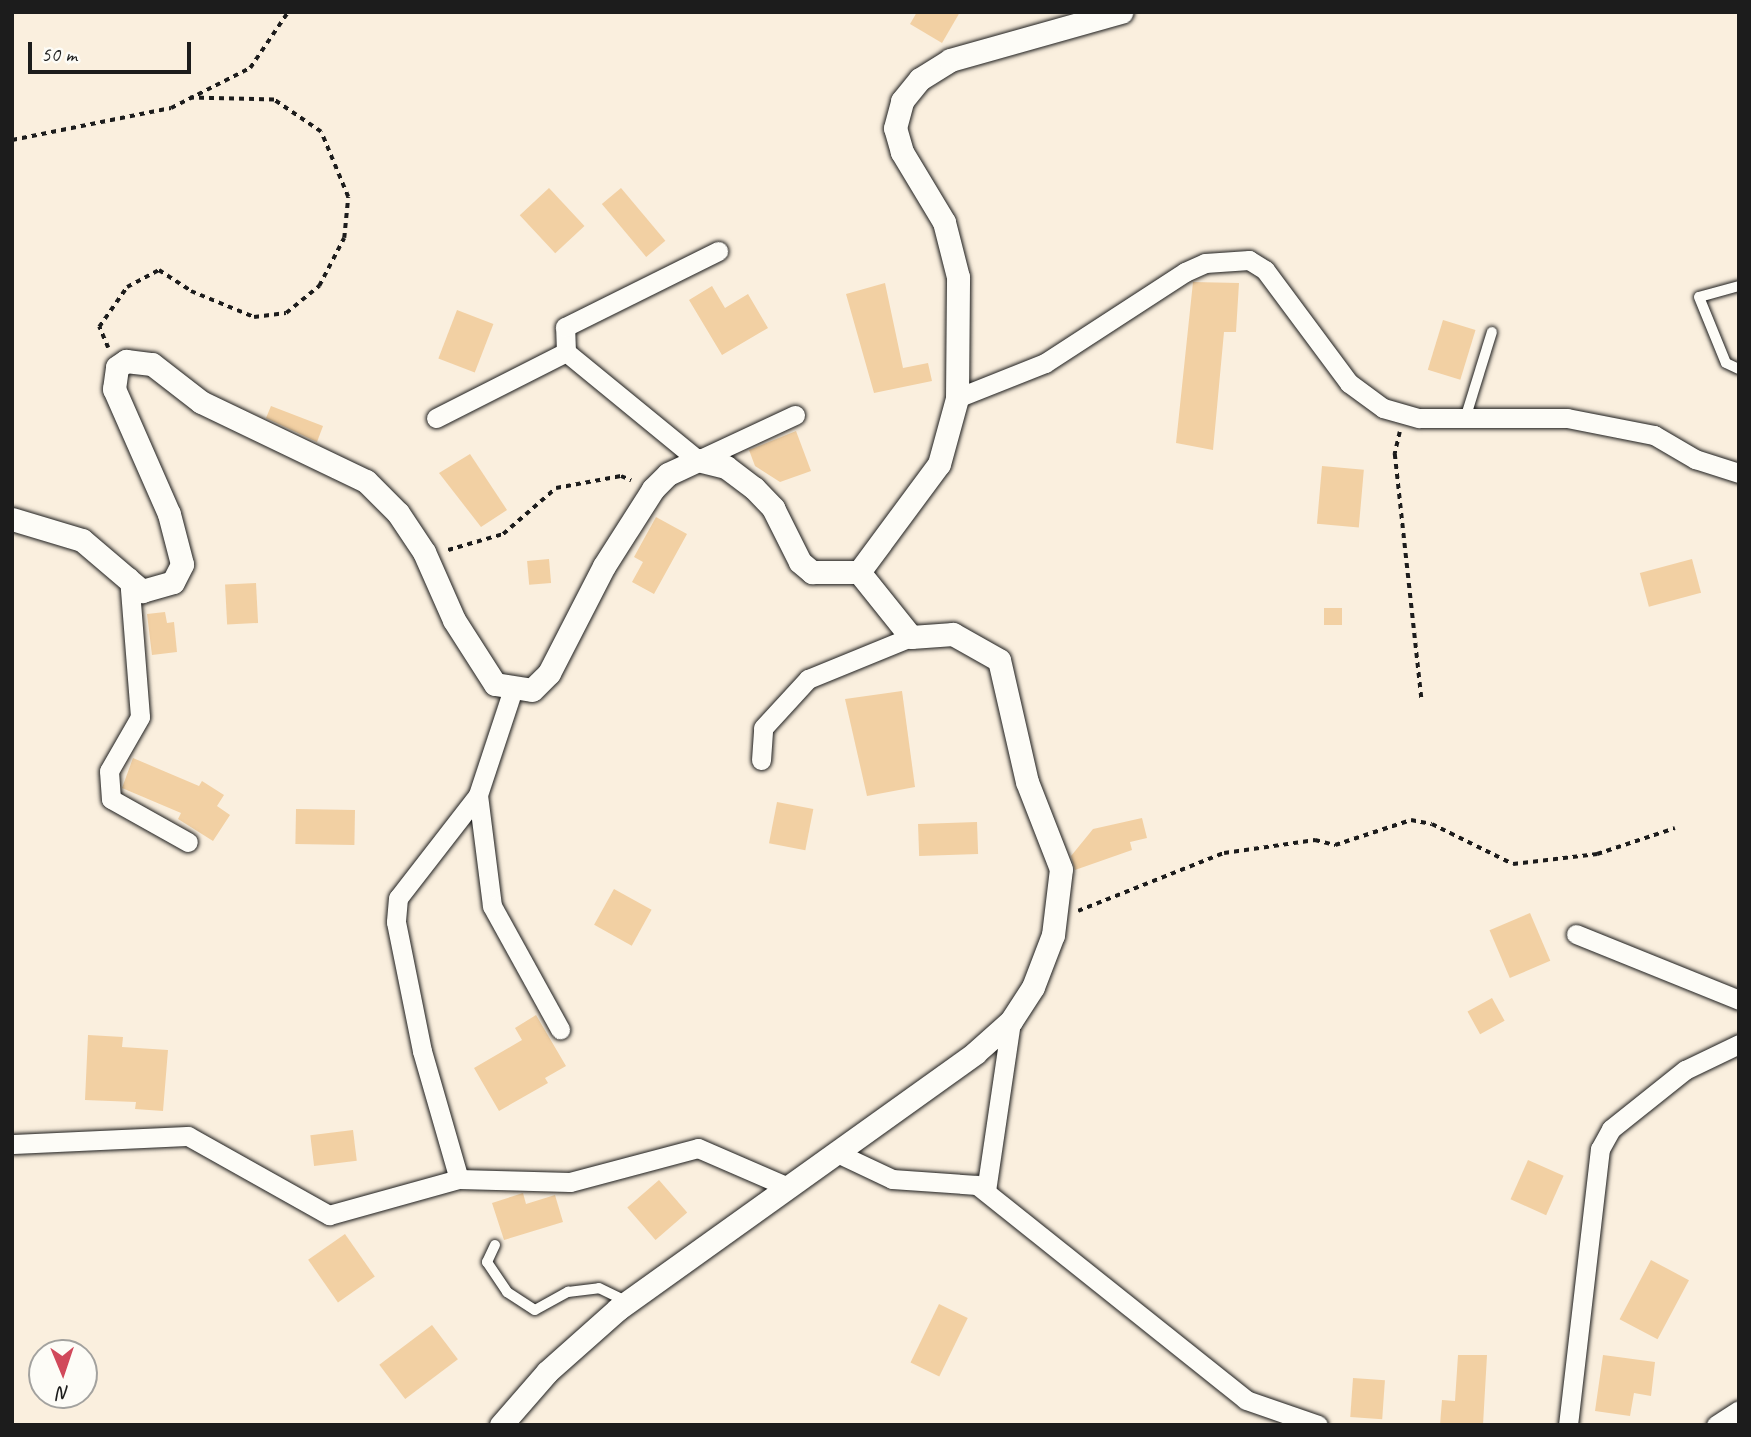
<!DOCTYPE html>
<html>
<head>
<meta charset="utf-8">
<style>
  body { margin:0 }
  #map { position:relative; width:1751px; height:1437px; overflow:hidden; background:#faefde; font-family:Caveat,sans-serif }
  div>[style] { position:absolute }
  .building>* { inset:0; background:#f2d0a3; transform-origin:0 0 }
  .path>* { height:3.5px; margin-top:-1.75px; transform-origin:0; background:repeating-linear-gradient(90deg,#1c1c1c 0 5px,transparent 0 10px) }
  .roads { filter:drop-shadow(0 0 2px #1c1c1c) drop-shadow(0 0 2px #1c1c1c) }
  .service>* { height:10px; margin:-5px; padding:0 5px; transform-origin:5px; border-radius:5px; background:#fdfcf7 }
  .minor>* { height:19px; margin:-9.5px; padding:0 9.5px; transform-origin:9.5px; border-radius:9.5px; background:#fdfcf7 }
  .tertiary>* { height:23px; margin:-11.5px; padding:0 11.5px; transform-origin:11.5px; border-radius:11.5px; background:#fdfcf7 }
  span { translate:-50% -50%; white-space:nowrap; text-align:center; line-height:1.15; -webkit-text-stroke:5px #fdfcf7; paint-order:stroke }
  .frame { position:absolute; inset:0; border:14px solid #1c1c1c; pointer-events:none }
  .north { position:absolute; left:28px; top:1339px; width:70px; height:70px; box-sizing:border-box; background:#fdfcf7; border:2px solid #a3a29f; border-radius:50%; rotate:178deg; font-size:19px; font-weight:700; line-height:28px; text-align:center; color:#1c1c1c }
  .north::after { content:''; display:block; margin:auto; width:24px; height:32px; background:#d1495b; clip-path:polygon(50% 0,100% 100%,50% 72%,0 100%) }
  .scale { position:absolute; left:28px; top:42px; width:163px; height:32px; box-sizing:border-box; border:4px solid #1c1c1c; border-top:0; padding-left:9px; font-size:21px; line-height:24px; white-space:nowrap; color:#1c1c1c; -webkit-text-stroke:5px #fdfcf7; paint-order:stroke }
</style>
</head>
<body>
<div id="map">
  <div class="building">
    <i style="clip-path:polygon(917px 12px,960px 12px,942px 43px,910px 24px)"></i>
    <i style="left:549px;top:188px;width:52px;height:40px;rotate:47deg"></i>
    <i style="left:621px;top:188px;width:69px;height:25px;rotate:50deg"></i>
    <i style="clip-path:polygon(1193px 282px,1239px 283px,1236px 332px,1224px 332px,1213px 450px,1176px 443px)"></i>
    <i style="clip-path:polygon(885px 283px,903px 368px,928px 363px,932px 381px,874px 393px,846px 294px)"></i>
    <i style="clip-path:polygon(712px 286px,725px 308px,748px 294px,768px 328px,722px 355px,689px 300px)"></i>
    <i style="left:457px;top:310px;width:39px;height:52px;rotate:21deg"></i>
    <i style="left:1443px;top:320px;width:34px;height:52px;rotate:17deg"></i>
    <i style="clip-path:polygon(271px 406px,323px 426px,317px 442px,266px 418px)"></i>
    <i style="clip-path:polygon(796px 431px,811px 471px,780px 482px,755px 466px,749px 450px)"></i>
    <i style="clip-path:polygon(470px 454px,507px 510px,481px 527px,439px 473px)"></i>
    <i style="left:1322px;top:466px;width:42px;height:58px;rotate:5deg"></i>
    <i style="clip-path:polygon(656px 517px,687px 534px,654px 594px,632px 582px,643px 562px,634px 557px)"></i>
    <i style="left:549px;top:559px;width:24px;height:22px;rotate:85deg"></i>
    <i style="left:1692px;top:559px;width:35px;height:54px;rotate:75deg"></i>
    <i style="left:256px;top:583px;width:40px;height:31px;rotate:87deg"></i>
    <i style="left:1324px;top:608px;width:18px;height:17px"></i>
    <i style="clip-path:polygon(165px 612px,167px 623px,174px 622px,177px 652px,152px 655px,147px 614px)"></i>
    <i style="clip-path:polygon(902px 691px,915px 787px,867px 796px,845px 699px)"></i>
    <i style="clip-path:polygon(133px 758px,199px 786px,202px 781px,224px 795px,217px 806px,230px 815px,213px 841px,178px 819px,181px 813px,122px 788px)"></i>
    <i style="left:777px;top:802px;width:37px;height:42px;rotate:11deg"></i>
    <i style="left:296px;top:809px;width:59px;height:35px;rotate:1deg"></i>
    <i style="clip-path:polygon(1142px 818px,1147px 838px,1130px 842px,1132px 850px,1075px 870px,1071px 856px,1093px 829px)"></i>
    <i style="left:977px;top:822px;width:32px;height:59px;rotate:88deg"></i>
    <i style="left:614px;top:889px;width:43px;height:41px;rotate:29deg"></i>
    <i style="left:1530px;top:913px;width:52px;height:44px;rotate:67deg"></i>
    <i style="left:1492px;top:998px;width:26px;height:28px;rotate:61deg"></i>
    <i style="clip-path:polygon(536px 1015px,566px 1066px,545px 1078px,548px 1083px,499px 1111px,474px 1068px,522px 1040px,515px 1028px)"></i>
    <i style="clip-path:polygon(88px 1035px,123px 1037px,122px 1047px,168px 1050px,163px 1111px,135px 1109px,136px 1102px,85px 1100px)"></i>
    <i style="left:353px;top:1130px;width:31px;height:43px;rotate:83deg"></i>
    <i style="left:1528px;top:1160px;width:39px;height:43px;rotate:24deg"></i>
    <i style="left:659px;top:1180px;width:43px;height:42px;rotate:49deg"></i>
    <i style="clip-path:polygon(523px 1193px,526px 1204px,555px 1195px,563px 1222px,504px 1240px,492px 1203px)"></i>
    <i style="left:345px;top:1234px;width:52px;height:45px;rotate:55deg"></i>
    <i style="left:1651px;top:1260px;width:43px;height:67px;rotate:28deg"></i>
    <i style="left:939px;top:1304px;width:32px;height:65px;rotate:26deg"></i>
    <i style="left:432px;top:1325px;width:43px;height:66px;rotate:53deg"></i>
    <i style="clip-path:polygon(1458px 1355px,1487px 1355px,1483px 1425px,1440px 1425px,1442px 1400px,1455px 1401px)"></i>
    <i style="clip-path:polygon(1603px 1355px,1655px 1362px,1651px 1396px,1634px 1393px,1630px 1416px,1595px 1411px)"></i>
    <i style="left:1353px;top:1378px;width:32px;height:39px;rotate:4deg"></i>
  </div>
  <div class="path">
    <i style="left:12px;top:140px;width:162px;rotate:-11.4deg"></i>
    <i style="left:171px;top:108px;width:89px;rotate:-26.9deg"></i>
    <i style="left:250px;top:68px;width:68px;rotate:-55.8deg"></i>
    <i style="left:108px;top:348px;width:23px;rotate:-113deg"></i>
    <i style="left:99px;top:327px;width:49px;rotate:-55deg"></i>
    <i style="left:127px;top:287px;width:36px;rotate:-28deg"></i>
    <i style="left:159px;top:270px;width:38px;rotate:33deg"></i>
    <i style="left:191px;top:291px;width:68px;rotate:22.4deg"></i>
    <i style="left:254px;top:317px;width:32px;rotate:-7deg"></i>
    <i style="left:286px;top:313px;width:43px;rotate:-39.3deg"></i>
    <i style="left:319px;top:286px;width:54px;rotate:-62.5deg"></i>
    <i style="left:344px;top:238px;width:41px;rotate:-84.4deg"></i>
    <i style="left:348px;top:197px;width:70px;rotate:-112.6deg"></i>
    <i style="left:321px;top:132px;width:57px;rotate:-145.8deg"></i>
    <i style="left:274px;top:100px;width:84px;rotate:-178.6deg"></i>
    <i style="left:1400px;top:432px;width:23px;rotate:103deg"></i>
    <i style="left:1395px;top:454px;width:248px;rotate:83.8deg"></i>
    <i style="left:448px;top:550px;width:57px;rotate:-16.2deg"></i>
    <i style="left:503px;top:534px;width:70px;rotate:-41deg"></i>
    <i style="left:556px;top:488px;width:66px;rotate:-10.5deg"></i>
    <i style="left:621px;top:476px;width:11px;rotate:22deg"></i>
    <i style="left:1078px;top:911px;width:157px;rotate:-21.7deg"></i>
    <i style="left:1224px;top:853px;width:92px;rotate:-8.1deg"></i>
    <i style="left:1315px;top:840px;width:21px;rotate:14deg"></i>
    <i style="left:1335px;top:845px;width:80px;rotate:-18.2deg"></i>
    <i style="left:1411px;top:820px;width:21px;rotate:11deg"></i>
    <i style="left:1432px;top:824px;width:90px;rotate:26.3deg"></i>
    <i style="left:1513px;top:864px;width:85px;rotate:-6.8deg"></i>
    <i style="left:1597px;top:854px;width:82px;rotate:-18.4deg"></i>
  </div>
  <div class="roads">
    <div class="service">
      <i style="left:1739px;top:286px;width:41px;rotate:164.6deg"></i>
      <i style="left:1699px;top:297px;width:71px;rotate:67.8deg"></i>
      <i style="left:1726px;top:363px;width:14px;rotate:25deg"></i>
      <i style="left:1465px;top:419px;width:91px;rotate:-72.8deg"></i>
      <i style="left:495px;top:1245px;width:19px;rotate:115deg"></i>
      <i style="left:487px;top:1262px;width:36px;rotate:56deg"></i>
      <i style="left:507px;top:1292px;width:33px;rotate:33deg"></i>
      <i style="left:535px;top:1310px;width:38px;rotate:-29deg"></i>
      <i style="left:568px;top:1292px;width:31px;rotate:-7deg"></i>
      <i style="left:599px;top:1288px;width:32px;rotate:26deg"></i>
    </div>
    <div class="minor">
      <i style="left:566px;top:352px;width:171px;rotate:39.3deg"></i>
      <i style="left:698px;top:460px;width:107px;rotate:-24.9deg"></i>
      <i style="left:957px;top:398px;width:95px;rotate:-21.7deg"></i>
      <i style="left:1045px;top:363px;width:167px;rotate:-33deg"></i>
      <i style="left:1185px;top:272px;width:22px;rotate:-24deg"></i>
      <i style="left:1205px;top:263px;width:44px;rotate:-3.9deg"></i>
      <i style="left:1249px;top:260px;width:19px;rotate:32deg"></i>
      <i style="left:1265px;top:270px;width:141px;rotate:53.4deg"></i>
      <i style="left:1349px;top:383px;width:42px;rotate:36.3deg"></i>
      <i style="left:1383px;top:408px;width:37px;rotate:16deg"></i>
      <i style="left:1419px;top:418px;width:148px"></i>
      <i style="left:1567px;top:418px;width:89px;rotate:11.1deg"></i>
      <i style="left:1654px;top:435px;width:48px;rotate:30.3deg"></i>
      <i style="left:1695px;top:459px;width:46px;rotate:17.7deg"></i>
      <i style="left:436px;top:418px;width:146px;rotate:-26.9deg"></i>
      <i style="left:566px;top:352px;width:25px;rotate:-92deg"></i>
      <i style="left:565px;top:327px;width:171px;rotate:-26.4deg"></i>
      <i style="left:129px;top:577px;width:140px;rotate:85.5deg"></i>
      <i style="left:140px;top:717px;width:62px;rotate:119.9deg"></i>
      <i style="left:109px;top:771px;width:28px;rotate:86deg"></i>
      <i style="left:111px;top:799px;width:88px;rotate:29.2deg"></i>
      <i style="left:513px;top:689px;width:112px;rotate:108.3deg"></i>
      <i style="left:478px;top:795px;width:130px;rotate:127.8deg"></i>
      <i style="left:398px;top:898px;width:24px;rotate:95deg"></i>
      <i style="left:396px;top:922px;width:132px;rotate:78.6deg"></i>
      <i style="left:422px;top:1051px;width:133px;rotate:73.9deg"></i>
      <i style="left:459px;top:1179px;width:111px;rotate:1.5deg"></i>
      <i style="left:570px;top:1182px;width:132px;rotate:-14.9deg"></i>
      <i style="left:698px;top:1148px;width:98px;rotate:23.4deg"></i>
      <i style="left:761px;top:760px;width:32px;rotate:-86deg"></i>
      <i style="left:763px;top:728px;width:67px;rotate:-47.4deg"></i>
      <i style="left:808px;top:679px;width:111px;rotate:-22.2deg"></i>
      <i style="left:478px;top:795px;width:112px;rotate:82.8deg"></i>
      <i style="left:492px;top:906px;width:141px;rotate:61.1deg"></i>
      <i style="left:1576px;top:934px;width:176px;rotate:22deg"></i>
      <i style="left:12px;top:1144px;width:176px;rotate:-2.6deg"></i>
      <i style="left:188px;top:1136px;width:162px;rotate:29.3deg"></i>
      <i style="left:329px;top:1215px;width:135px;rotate:-15.5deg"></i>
      <i style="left:835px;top:1152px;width:63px;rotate:25.3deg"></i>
      <i style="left:892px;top:1179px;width:85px;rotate:4deg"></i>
      <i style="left:977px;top:1185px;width:344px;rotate:38.6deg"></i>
      <i style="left:1246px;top:1400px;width:76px;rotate:19.1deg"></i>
      <i style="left:986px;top:1191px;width:172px;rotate:-81.6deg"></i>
      <i style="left:1568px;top:1425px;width:278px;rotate:-83.4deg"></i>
      <i style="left:1600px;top:1149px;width:23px;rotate:-61deg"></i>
      <i style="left:1611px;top:1129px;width:95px;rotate:-38.6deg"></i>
      <i style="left:1685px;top:1070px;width:60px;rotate:-25.7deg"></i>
      <i style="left:1716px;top:1425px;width:27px;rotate:-33deg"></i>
    </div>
    <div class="tertiary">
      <i style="left:12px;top:519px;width:73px;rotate:16.7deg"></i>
      <i style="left:82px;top:540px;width:79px;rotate:40.4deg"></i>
      <i style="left:142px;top:591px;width:32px;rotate:-16deg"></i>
      <i style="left:173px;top:582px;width:20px;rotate:-63deg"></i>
      <i style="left:182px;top:564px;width:52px;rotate:-104.6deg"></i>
      <i style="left:169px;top:514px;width:137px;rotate:-113.7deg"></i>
      <i style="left:114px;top:389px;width:22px;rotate:-82deg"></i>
      <i style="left:117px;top:367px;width:11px;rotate:-34deg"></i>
      <i style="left:126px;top:361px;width:26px;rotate:7deg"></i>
      <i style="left:152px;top:364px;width:62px;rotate:37.8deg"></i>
      <i style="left:201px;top:402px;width:183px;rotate:25.6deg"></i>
      <i style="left:366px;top:481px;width:45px;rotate:45deg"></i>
      <i style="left:398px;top:513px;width:47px;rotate:56.3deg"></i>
      <i style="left:424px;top:552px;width:74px;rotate:66.2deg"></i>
      <i style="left:454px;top:620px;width:76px;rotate:57.4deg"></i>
      <i style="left:495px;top:684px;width:37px;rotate:9deg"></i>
      <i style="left:532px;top:690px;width:24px;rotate:-45deg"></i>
      <i style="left:549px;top:673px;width:120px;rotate:-62.8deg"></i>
      <i style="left:604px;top:566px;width:91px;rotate:-57.5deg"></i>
      <i style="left:653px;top:489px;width:21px;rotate:-45deg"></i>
      <i style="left:668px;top:474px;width:33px;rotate:-25deg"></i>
      <i style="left:698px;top:460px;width:29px;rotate:14deg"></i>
      <i style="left:726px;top:467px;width:35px;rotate:37deg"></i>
      <i style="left:754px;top:488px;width:28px;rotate:46deg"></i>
      <i style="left:773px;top:508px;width:60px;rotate:63.4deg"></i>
      <i style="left:800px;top:562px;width:16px;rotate:40deg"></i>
      <i style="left:812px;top:572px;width:47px"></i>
      <i style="left:859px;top:572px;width:134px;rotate:-53.5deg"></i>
      <i style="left:939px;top:464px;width:68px;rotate:-74.7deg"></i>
      <i style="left:957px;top:398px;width:121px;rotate:-89.5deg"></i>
      <i style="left:958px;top:277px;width:57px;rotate:-104.3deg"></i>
      <i style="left:944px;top:222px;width:82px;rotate:-121deg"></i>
      <i style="left:902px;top:152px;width:25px;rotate:-106deg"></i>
      <i style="left:895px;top:128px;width:28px;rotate:-75deg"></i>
      <i style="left:902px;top:101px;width:28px;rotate:-51deg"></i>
      <i style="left:920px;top:79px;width:36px;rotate:-32deg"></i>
      <i style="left:950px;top:60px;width:178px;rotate:-15.7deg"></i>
      <i style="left:501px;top:1425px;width:70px;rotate:-49deg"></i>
      <i style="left:547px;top:1372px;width:95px;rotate:-41.6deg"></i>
      <i style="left:618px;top:1309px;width:439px;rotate:-35.6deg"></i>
      <i style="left:975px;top:1053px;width:48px;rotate:-41.6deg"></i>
      <i style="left:1011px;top:1021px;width:40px;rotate:-57.1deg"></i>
      <i style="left:1033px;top:987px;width:56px;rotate:-69deg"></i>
      <i style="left:1053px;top:935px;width:66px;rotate:-83.1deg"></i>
      <i style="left:1061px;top:869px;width:93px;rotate:-111.3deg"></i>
      <i style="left:1027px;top:782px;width:125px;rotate:-102.9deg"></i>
      <i style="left:999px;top:660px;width:53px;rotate:-150.5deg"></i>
      <i style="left:953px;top:634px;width:42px;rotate:175.9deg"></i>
      <i style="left:911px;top:637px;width:83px;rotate:-128.7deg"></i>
    </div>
  </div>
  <div class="frame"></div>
  <div class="north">N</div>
  <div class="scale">50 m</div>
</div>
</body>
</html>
